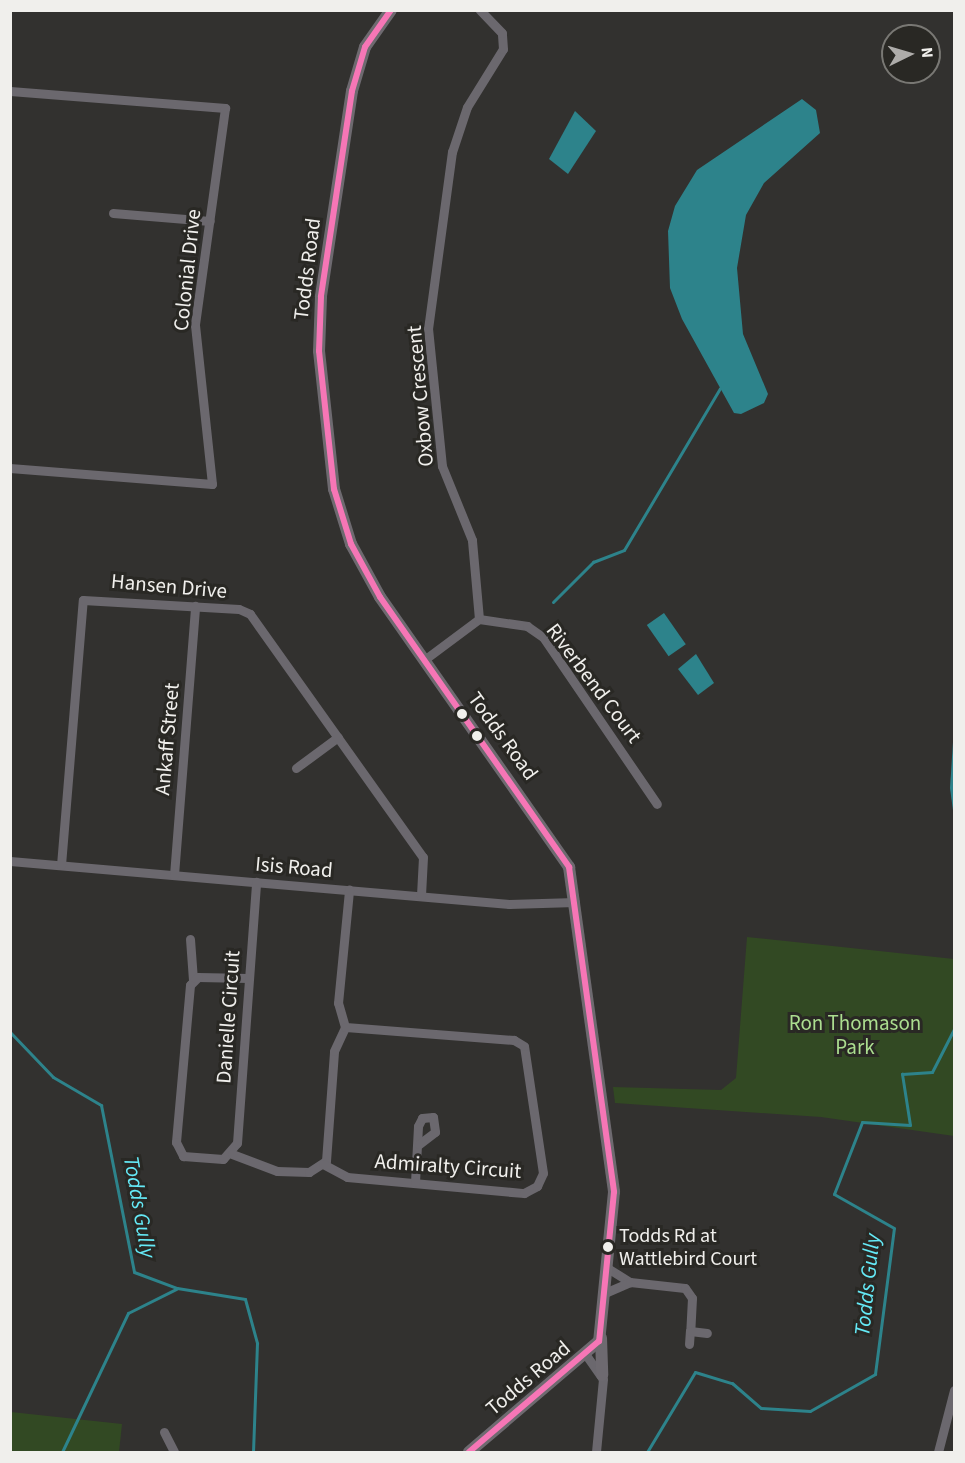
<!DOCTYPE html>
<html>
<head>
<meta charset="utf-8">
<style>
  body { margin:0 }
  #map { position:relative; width:965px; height:1463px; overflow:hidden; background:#32312f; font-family:"Source Sans 3",sans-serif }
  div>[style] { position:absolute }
  .green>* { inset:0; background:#324923 }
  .water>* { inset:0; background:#2d838b; transform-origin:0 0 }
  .stream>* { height:3px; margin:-1.5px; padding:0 1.5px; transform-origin:1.5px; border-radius:1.5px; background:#2d838b }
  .street>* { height:9px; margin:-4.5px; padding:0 4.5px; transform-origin:4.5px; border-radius:4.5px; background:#6b686e }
  .secondary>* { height:12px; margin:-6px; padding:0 6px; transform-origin:6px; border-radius:6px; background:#6e6a70 }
  .bus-1>* { height:6px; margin:-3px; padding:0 3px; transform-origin:3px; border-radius:3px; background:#f676b6 }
  .dots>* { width:16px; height:16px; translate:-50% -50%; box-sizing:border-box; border:3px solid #292824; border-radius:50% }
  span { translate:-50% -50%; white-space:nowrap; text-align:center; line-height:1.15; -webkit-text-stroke:6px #292824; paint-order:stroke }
  .bus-label { font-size:20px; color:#f0efec }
  .left { translate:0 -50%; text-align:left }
  .street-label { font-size:21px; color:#f0efec }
  .park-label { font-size:21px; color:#abdd8f }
  .water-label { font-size:22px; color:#65eaf7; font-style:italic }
  .frame { position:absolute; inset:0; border:12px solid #f0efec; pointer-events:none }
  .north { position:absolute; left:881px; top:24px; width:60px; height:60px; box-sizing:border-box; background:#292824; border:2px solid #797874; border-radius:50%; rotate:85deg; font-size:16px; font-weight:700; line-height:24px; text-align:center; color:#f0efec }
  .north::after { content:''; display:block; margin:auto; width:21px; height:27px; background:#aeacaa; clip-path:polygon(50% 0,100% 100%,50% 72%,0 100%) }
</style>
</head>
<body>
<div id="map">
  <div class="green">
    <i style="clip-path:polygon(747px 937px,954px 959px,954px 1136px,821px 1117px,615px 1103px,613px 1087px,721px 1090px,736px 1078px)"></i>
    <i style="clip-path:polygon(11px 1412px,122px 1424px,119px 1452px,11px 1452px)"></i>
  </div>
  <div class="water">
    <i style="clip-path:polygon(802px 99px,816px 110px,820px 133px,764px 183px,746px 215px,737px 268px,743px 334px,768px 394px,764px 403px,741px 414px,734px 413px,682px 319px,670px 288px,668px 231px,675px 206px,697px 170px)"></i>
    <i style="clip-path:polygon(575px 111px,596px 131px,568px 174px,549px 159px)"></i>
    <i style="left:664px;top:613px;width:38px;height:21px;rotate:55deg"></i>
    <i style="clip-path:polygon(696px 654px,714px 683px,698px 695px,678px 669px)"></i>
    <i style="clip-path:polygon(954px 727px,954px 818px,950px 788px)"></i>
  </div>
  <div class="stream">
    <i style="left:553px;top:602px;width:57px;rotate:-45deg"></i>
    <i style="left:593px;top:562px;width:33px;rotate:-21deg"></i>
    <i style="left:624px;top:550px;width:188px;rotate:-59.3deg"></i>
    <i style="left:10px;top:1032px;width:62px;rotate:46.3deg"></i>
    <i style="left:53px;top:1077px;width:56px;rotate:30.3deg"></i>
    <i style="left:101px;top:1105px;width:170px;rotate:78.8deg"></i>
    <i style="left:134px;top:1272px;width:46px;rotate:20.4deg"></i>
    <i style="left:177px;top:1288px;width:69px;rotate:9.2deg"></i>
    <i style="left:245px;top:1299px;width:46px;rotate:74.7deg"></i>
    <i style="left:257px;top:1343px;width:109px;rotate:92.1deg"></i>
    <i style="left:62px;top:1452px;width:154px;rotate:-64.6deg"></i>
    <i style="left:128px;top:1313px;width:54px;rotate:-26.6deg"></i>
    <i style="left:647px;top:1452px;width:93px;rotate:-59deg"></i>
    <i style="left:695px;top:1372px;width:39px;rotate:17deg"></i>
    <i style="left:732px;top:1383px;width:38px;rotate:41deg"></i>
    <i style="left:761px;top:1408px;width:49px;rotate:3.5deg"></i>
    <i style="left:810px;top:1411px;width:75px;rotate:-29.6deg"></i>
    <i style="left:875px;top:1374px;width:147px;rotate:-82.6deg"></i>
    <i style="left:894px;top:1228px;width:69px;rotate:-150.5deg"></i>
    <i style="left:834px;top:1194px;width:77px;rotate:-68.7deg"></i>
    <i style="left:862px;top:1122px;width:48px;rotate:3.6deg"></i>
    <i style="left:910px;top:1125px;width:52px;rotate:-98.9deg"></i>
    <i style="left:902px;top:1074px;width:30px;rotate:-4deg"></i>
    <i style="left:932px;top:1072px;width:48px;rotate:-62.9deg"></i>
  </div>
  <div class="street">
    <i style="left:10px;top:91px;width:216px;rotate:4.5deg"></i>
    <i style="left:225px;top:108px;width:219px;rotate:97.9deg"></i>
    <i style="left:195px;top:325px;width:160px;rotate:83.9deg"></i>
    <i style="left:212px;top:484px;width:203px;rotate:-175.5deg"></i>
    <i style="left:113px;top:213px;width:97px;rotate:4.7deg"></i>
    <i style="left:479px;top:619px;width:49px;rotate:8.3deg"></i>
    <i style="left:527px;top:626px;width:19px;rotate:35deg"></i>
    <i style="left:543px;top:637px;width:202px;rotate:55.7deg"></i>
    <i style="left:424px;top:660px;width:69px;rotate:-36.7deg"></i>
    <i style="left:479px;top:619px;width:79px;rotate:-95.1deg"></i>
    <i style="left:472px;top:540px;width:80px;rotate:-112.1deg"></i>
    <i style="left:442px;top:466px;width:138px;rotate:-95.8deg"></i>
    <i style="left:428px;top:329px;width:179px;rotate:-82.3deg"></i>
    <i style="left:452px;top:152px;width:47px;rotate:-71.6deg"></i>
    <i style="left:467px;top:107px;width:68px;rotate:-58.2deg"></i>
    <i style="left:503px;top:49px;width:16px;rotate:-94deg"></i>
    <i style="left:502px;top:33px;width:32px;rotate:-134deg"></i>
    <i style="left:296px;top:768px;width:52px;rotate:-36.4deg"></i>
    <i style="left:10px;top:861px;width:501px;rotate:4.93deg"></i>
    <i style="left:509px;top:904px;width:66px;rotate:-1.7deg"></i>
    <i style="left:61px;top:865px;width:266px;rotate:-85.3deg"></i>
    <i style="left:83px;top:600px;width:156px;rotate:3.3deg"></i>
    <i style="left:239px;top:609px;width:12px;rotate:24deg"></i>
    <i style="left:250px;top:614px;width:298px;rotate:54.6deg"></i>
    <i style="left:423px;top:857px;width:39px;rotate:93deg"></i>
    <i style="left:174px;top:875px;width:270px;rotate:-85.5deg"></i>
    <i style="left:190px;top:939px;width:41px;rotate:85.8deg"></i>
    <i style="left:248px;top:978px;width:50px;rotate:-178.9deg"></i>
    <i style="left:198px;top:977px;width:11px;rotate:135deg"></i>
    <i style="left:190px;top:985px;width:158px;rotate:95.1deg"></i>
    <i style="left:176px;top:1142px;width:16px;rotate:63deg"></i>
    <i style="left:183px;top:1156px;width:40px;rotate:4.3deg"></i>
    <i style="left:223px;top:1159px;width:21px;rotate:-49deg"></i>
    <i style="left:237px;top:1143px;width:262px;rotate:-85.8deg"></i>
    <i style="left:232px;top:1154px;width:48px;rotate:20.7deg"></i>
    <i style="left:277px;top:1171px;width:32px;rotate:2deg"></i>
    <i style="left:309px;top:1172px;width:20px;rotate:-33deg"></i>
    <i style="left:326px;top:1161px;width:110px;rotate:-85.8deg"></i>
    <i style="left:334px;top:1051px;width:26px;rotate:-65deg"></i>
    <i style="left:345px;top:1027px;width:25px;rotate:-106deg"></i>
    <i style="left:338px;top:1003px;width:114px;rotate:-84.4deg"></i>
    <i style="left:323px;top:1164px;width:27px;rotate:28deg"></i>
    <i style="left:347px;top:1177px;width:178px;rotate:5.2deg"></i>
    <i style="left:524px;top:1193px;width:15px;rotate:-28deg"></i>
    <i style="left:537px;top:1186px;width:14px;rotate:-65deg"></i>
    <i style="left:543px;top:1173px;width:128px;rotate:-98.5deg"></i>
    <i style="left:524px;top:1046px;width:12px;rotate:-149deg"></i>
    <i style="left:514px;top:1040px;width:169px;rotate:-175.6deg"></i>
    <i style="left:415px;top:1182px;width:56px;rotate:-86.9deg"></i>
    <i style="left:418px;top:1126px;width:9px;rotate:-63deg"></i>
    <i style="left:422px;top:1118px;width:11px;rotate:-5deg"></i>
    <i style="left:433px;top:1117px;width:15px;rotate:82deg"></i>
    <i style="left:435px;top:1132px;width:20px;rotate:143deg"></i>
    <i style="left:609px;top:1269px;width:25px;rotate:32deg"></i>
    <i style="left:607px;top:1292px;width:25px;rotate:-23deg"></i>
    <i style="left:630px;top:1282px;width:55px;rotate:6.2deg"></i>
    <i style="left:685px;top:1288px;width:12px;rotate:55deg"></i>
    <i style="left:692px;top:1298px;width:33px;rotate:93deg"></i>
    <i style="left:689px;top:1344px;width:13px;rotate:-86deg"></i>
    <i style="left:690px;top:1331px;width:17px;rotate:7deg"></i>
    <i style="left:586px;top:1355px;width:29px;rotate:55deg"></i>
    <i style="left:603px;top:1379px;width:73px;rotate:95.5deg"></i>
    <i style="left:164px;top:1432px;width:22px;rotate:63deg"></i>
    <i style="left:938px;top:1452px;width:64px;rotate:-75.5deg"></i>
  </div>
  <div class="secondary">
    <i style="left:391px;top:10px;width:45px;rotate:125.1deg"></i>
    <i style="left:365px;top:47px;width:46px;rotate:106.5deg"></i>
    <i style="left:352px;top:91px;width:208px;rotate:98.6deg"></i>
    <i style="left:321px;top:297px;width:54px;rotate:92.1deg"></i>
    <i style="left:319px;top:351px;width:139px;rotate:83.8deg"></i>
    <i style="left:334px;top:489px;width:58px;rotate:72.8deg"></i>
    <i style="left:351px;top:544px;width:60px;rotate:61.3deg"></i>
    <i style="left:380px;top:597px;width:330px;rotate:55deg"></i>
    <i style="left:569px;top:867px;width:328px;rotate:82.1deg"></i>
    <i style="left:614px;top:1192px;width:150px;rotate:95.7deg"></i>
    <i style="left:599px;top:1341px;width:171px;rotate:139.5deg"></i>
    <i style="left:601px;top:1338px;width:37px;rotate:88deg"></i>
  </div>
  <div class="bus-1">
    <i style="left:391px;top:10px;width:45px;rotate:125.1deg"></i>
    <i style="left:365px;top:47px;width:46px;rotate:106.5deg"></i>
    <i style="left:352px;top:91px;width:208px;rotate:98.6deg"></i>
    <i style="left:321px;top:297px;width:54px;rotate:92.1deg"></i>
    <i style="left:319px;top:351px;width:139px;rotate:83.8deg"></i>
    <i style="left:334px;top:489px;width:58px;rotate:72.8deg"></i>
    <i style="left:351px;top:544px;width:60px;rotate:61.3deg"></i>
    <i style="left:380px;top:597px;width:330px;rotate:55deg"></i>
    <i style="left:569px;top:867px;width:328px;rotate:82.1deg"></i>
    <i style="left:614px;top:1192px;width:150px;rotate:95.7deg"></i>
    <i style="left:599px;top:1341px;width:171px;rotate:139.5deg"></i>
  </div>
  <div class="dots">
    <i style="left:462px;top:714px;background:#f0efec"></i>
    <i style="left:477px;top:736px;background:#f0efec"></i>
    <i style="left:608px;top:1247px;background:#f0efec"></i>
  </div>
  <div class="bus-label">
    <span class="left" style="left:619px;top:1248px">Todds Rd at<br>Wattlebird Court</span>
  </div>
  <div class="street-label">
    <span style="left:307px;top:269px;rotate:-83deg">Todds Road</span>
    <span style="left:187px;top:270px;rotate:-84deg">Colonial Drive</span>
    <span style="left:420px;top:396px;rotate:-95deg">Oxbow Crescent</span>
    <span style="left:169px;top:586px;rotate:5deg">Hansen Drive</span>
    <span style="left:594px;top:683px;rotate:53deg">Riverbend Court</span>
    <span style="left:503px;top:736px;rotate:54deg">Todds Road</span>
    <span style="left:167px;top:739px;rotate:-85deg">Ankaff Street</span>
    <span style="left:294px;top:867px;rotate:5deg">Isis Road</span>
    <span style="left:228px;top:1017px;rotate:-86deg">Danielle Circuit</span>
    <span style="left:448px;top:1166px;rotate:4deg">Admiralty Circuit</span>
    <span style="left:528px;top:1378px;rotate:-40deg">Todds Road</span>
  </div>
  <div class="park-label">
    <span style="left:855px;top:1035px">Ron Thomason<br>Park</span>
  </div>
  <div class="water-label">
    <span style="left:139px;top:1207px;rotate:80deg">Todds Gully</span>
    <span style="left:868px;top:1285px;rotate:-84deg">Todds Gully</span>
  </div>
  <div class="frame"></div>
  <div class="north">N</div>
</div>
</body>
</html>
